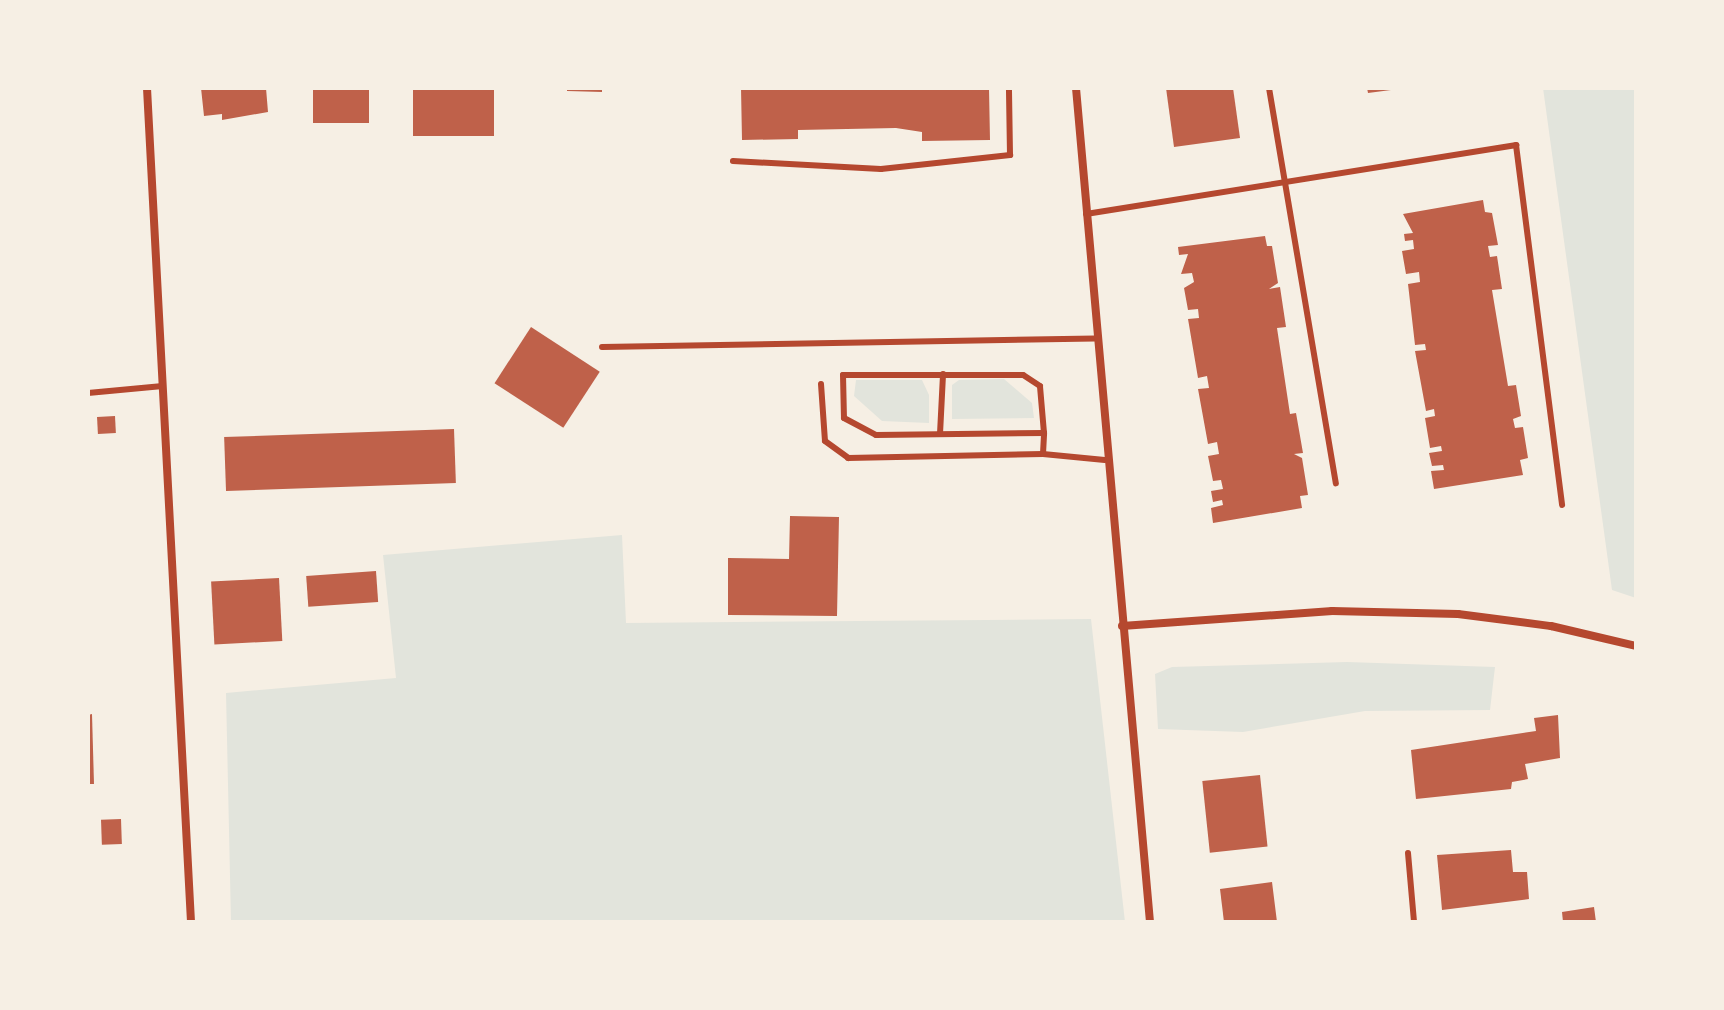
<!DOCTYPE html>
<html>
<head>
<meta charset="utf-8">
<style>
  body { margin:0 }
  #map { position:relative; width:1724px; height:1010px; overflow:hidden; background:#f6efe4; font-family:"Work Sans",sans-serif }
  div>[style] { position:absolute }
  .green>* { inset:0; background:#e2e4dc }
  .building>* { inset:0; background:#bf614a; transform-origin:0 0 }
  .service>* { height:6px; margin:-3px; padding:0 3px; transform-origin:3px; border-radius:3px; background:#b5482f }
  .minor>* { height:8px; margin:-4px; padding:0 4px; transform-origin:4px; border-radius:4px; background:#b5482f }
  span { translate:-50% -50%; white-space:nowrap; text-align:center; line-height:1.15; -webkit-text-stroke:8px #f6efe4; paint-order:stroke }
  .frame { position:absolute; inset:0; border:90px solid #f6efe4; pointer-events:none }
</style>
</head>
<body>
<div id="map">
  <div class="green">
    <i style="clip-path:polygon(1543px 88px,1636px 88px,1636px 598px,1612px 590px)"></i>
    <i style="clip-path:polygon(1004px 379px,1032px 403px,1034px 418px,952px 419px,952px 385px,959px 380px)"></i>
    <i style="clip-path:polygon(856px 380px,922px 380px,929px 395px,929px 423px,882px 421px,854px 396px)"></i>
    <i style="clip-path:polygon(622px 535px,626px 623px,1091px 619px,1125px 922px,231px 922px,226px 693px,396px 678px,383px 555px)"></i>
    <i style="clip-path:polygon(1347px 662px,1495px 667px,1490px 710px,1365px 711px,1243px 732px,1158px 729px,1155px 674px,1172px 667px)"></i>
  </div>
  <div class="building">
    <i style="clip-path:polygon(201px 88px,266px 88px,268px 112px,222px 120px,222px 114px,204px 116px)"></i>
    <i style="left:313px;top:88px;width:56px;height:35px"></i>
    <i style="left:413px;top:88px;width:81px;height:48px"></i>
    <i style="clip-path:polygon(567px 88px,602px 88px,602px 92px,567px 91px)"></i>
    <i style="clip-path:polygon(741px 88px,989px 88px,990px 140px,922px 141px,922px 132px,896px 128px,798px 130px,798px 139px,742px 140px)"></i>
    <i style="clip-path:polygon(1166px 88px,1233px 88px,1240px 138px,1174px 147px)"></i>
    <i style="clip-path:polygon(1367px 88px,1391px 88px,1391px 90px,1368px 93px)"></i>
    <i style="clip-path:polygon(1483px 200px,1485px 212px,1492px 213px,1498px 245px,1488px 246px,1490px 257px,1497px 256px,1502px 289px,1492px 290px,1508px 386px,1516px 385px,1521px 416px,1513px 419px,1515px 428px,1523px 427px,1528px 458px,1520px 460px,1523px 475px,1434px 489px,1431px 471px,1444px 470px,1443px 465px,1432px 466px,1429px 453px,1442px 451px,1441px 446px,1430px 448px,1425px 418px,1435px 416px,1434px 409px,1426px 411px,1415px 351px,1426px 350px,1425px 344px,1415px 345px,1408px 284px,1420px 282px,1419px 272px,1406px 274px,1402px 251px,1414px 249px,1413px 240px,1405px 241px,1404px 234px,1413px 233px,1403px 214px)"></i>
    <i style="clip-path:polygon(1265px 236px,1267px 246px,1272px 246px,1278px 283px,1269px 289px,1280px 287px,1286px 327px,1277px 328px,1290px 414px,1296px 413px,1303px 453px,1294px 454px,1302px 458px,1308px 495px,1300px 496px,1302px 508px,1213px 523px,1211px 508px,1223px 505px,1222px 500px,1213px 502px,1211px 491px,1223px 489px,1221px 480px,1213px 481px,1208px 456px,1219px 454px,1217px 442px,1208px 444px,1198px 389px,1209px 388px,1207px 376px,1198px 378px,1188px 319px,1199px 318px,1198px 309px,1188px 310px,1184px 288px,1194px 282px,1192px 273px,1181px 274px,1188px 254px,1179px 255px,1178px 247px)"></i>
    <i style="left:531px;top:327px;width:82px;height:67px;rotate:33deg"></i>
    <i style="left:115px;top:416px;width:17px;height:18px;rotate:87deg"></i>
    <i style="left:454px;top:429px;width:54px;height:230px;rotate:88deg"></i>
    <i style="clip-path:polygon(790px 516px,839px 517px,837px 616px,728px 615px,728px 558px,789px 559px)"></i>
    <i style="left:376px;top:571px;width:31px;height:70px;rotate:86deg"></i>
    <i style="left:279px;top:578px;width:63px;height:68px;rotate:87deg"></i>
    <i style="clip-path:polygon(92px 714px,94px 784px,88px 784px,88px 715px)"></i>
    <i style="clip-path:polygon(1558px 715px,1560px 758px,1525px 764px,1528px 779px,1512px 782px,1511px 789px,1416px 799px,1411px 750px,1536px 731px,1534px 718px)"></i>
    <i style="left:1260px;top:775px;width:72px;height:58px;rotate:84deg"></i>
    <i style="left:121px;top:819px;width:25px;height:20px;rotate:88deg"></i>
    <i style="clip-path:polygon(1511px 850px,1513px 872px,1527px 872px,1529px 899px,1442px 910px,1437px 855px)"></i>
    <i style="clip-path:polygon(1272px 882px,1277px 922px,1224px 922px,1220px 889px)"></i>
    <i style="clip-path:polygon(1594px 907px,1596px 922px,1563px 922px,1562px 912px)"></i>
  </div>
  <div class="service">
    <i style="left:1269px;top:88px;width:401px;rotate:80.4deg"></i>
    <i style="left:733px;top:161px;width:148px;rotate:3.1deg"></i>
    <i style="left:881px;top:169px;width:130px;rotate:-6.2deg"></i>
    <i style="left:1010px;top:155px;width:67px;rotate:-90.9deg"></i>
    <i style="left:1086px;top:214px;width:436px;rotate:-9.1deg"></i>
    <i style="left:1516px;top:145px;width:363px;rotate:82.7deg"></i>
    <i style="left:602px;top:347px;width:493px;rotate:-1deg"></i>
    <i style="left:821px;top:384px;width:57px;rotate:86deg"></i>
    <i style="left:825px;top:441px;width:29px;rotate:36deg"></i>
    <i style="left:848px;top:458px;width:195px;rotate:-1.2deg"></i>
    <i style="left:1043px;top:454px;width:62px;rotate:5.5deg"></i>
    <i style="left:88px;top:393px;width:75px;rotate:-5.3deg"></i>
    <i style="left:940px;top:434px;width:60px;rotate:-87.1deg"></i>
    <i style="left:1043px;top:454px;width:21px;rotate:-87deg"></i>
    <i style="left:1044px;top:433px;width:47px;rotate:-94.9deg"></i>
    <i style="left:1040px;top:386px;width:20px;rotate:-147deg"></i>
    <i style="left:1023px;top:375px;width:180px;rotate:180deg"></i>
    <i style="left:843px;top:375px;width:43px;rotate:88.7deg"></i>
    <i style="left:844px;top:418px;width:36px;rotate:28deg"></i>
    <i style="left:876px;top:435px;width:168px;rotate:-0.7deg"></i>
    <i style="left:1408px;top:853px;width:69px;rotate:85deg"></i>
  </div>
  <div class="minor">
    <i style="left:147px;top:88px;width:835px;rotate:86.98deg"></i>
    <i style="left:1076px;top:88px;width:837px;rotate:84.93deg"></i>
    <i style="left:1122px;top:626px;width:211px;rotate:-4.1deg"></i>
    <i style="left:1332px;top:611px;width:126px;rotate:1.4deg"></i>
    <i style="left:1458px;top:614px;width:94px;rotate:7.4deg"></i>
    <i style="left:1551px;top:626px;width:87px;rotate:13.2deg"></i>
  </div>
  <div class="frame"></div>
</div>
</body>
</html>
